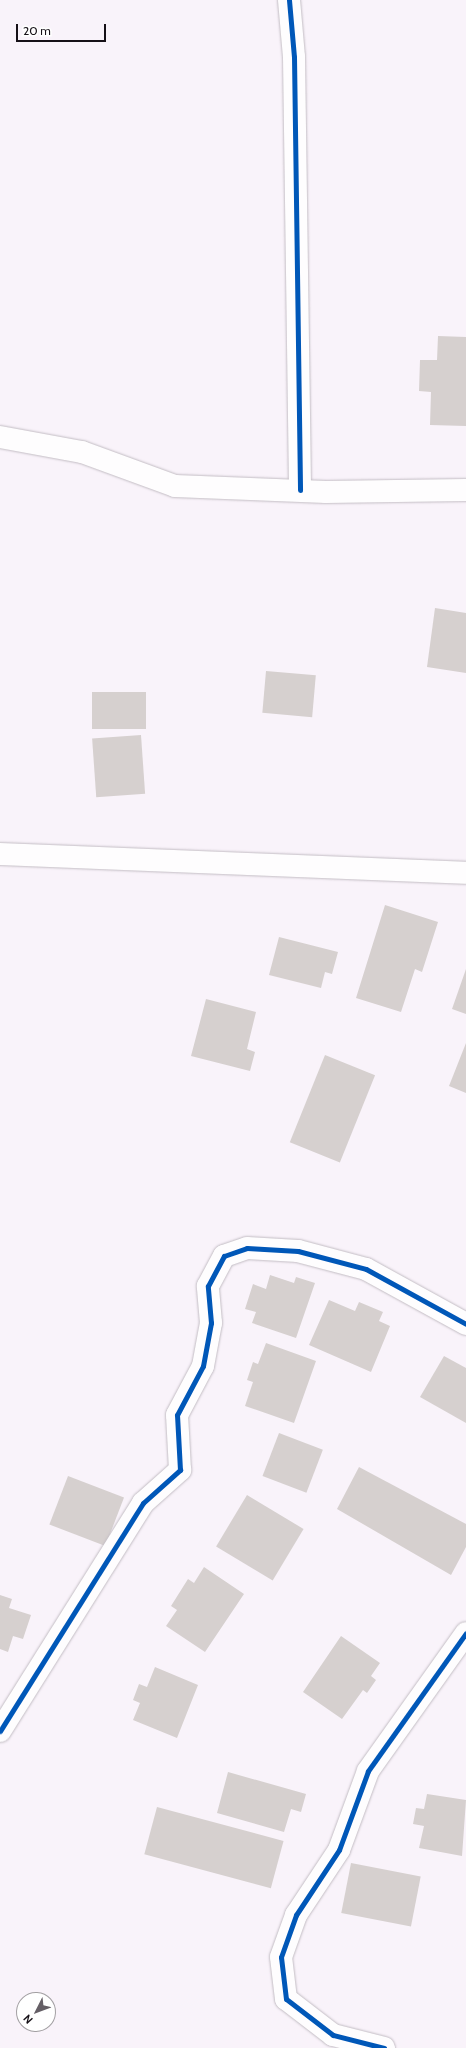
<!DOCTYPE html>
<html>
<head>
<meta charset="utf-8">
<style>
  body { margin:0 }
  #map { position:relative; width:466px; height:2048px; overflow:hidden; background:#f9f3fa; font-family:Cabin,sans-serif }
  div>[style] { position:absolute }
  .building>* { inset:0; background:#d6d0cf; transform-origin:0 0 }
  .roads { filter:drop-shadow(0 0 1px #c3bdc4) drop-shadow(0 0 1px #c3bdc4) }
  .minor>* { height:22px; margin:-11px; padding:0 11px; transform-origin:11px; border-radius:11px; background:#fefdfe }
  .cycleway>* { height:5px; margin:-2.5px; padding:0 2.5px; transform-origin:2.5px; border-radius:2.5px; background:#0057b8 }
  span { translate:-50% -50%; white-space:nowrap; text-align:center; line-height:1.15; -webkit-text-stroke:3px #fff; paint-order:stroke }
  .north { position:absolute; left:16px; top:1992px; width:40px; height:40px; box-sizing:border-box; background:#fff; border:1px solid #a29fa2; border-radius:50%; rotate:228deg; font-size:11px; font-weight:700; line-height:16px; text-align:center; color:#161017 }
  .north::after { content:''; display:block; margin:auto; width:14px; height:18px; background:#655f66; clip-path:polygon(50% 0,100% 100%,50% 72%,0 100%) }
  .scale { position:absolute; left:16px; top:24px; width:90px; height:18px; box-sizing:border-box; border:2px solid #161017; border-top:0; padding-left:5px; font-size:12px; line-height:14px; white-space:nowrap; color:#161017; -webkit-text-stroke:3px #fff; paint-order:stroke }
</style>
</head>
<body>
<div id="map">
  <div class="building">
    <i style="clip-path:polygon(438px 336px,466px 337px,466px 426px,430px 425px,431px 392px,419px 391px,420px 360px,437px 360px)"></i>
    <i style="clip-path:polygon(435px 608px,466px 613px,466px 673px,427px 667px)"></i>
    <i style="left:266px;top:671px;width:50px;height:42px;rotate:5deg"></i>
    <i style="left:92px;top:692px;width:54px;height:37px"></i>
    <i style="left:141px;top:735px;width:59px;height:49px;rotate:86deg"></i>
    <i style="clip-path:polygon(385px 905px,438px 922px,422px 972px,415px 969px,401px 1012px,356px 998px)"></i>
    <i style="clip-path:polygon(279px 937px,338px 952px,332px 974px,325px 972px,321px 988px,269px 975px)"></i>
    <i style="clip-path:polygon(466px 969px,466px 1014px,452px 1009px)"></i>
    <i style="clip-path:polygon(206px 999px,256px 1012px,247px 1049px,255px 1052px,250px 1071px,191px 1056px)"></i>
    <i style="clip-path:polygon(466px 1043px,466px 1093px,449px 1086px)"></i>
    <i style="left:325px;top:1055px;width:54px;height:94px;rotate:22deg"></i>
    <i style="clip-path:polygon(270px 1275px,294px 1283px,296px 1277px,315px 1283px,296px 1338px,252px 1323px,256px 1312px,245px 1309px,253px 1284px,266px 1289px)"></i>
    <i style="clip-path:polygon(329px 1300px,355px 1311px,359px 1302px,383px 1312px,379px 1321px,390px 1326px,371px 1372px,309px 1345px)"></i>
    <i style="clip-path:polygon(266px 1343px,316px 1361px,294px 1423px,245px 1406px,253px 1382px,247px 1380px,253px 1362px,258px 1364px)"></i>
    <i style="clip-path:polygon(444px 1356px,466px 1368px,466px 1423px,420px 1397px)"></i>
    <i style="left:279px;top:1433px;width:47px;height:46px;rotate:21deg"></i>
    <i style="clip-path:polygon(359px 1467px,466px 1524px,466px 1547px,451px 1575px,337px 1509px)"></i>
    <i style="left:68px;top:1476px;width:60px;height:52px;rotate:21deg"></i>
    <i style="left:247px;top:1495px;width:66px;height:60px;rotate:31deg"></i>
    <i style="clip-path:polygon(204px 1567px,244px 1594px,205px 1652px,166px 1626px,177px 1610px,171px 1606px,188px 1579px,194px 1583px)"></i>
    <i style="clip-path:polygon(0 1595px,12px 1599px,9px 1608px,31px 1615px,23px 1639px,13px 1636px,8px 1652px,0 1649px)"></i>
    <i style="clip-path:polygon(341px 1636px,380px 1663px,371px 1676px,376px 1680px,367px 1693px,363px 1690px,342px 1719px,303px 1692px)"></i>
    <i style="clip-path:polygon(155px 1667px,198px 1685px,177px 1738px,133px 1720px,140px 1703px,133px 1700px,139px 1684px,147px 1687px)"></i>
    <i style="clip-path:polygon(228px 1772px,306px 1794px,301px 1812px,291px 1809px,284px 1832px,217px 1813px)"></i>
    <i style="clip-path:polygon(427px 1794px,466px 1800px,462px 1856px,419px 1848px,424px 1826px,413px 1824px,416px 1808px,424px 1809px)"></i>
    <i style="left:157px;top:1807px;width:131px;height:49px;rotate:15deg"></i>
    <i style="left:351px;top:1863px;width:71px;height:51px;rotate:11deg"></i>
  </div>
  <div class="roads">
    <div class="minor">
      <i style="left:289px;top:0;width:57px;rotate:85deg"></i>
      <i style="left:294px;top:57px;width:433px;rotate:89.2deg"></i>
      <i style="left:0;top:437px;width:83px;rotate:10.4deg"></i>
      <i style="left:82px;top:452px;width:99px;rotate:20.1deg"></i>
      <i style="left:175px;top:486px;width:151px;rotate:2.3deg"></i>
      <i style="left:326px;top:492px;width:140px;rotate:-0.8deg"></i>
      <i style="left:0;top:854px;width:466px;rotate:2.3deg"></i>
      <i style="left:0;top:1731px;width:269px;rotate:-57.9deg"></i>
      <i style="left:143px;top:1503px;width:50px;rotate:-41.7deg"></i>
      <i style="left:180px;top:1470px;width:55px;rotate:-93.1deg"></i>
      <i style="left:177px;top:1415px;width:55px;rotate:-62deg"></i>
      <i style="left:203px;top:1366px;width:44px;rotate:-79.5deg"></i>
      <i style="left:211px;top:1323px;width:37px;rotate:-95deg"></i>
      <i style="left:208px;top:1286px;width:34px;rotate:-62deg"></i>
      <i style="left:224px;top:1256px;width:24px;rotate:-19deg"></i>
      <i style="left:247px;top:1248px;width:51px;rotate:3.4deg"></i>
      <i style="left:298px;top:1251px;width:70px;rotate:14.8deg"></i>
      <i style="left:366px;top:1269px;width:114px;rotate:28.8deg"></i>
      <i style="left:384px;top:2048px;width:53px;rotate:-165.7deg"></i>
      <i style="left:333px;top:2035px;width:59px;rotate:-142.5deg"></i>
      <i style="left:286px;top:1999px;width:42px;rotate:-96.8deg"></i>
      <i style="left:281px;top:1957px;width:45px;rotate:-70.3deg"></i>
      <i style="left:296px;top:1915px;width:78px;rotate:-56.5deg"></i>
      <i style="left:339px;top:1850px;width:84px;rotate:-69.8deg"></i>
      <i style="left:368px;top:1771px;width:169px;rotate:-54.6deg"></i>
    </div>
  </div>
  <div class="cycleway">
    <i style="left:289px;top:0;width:57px;rotate:85deg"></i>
    <i style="left:294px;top:57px;width:433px;rotate:89.2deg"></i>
    <i style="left:0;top:1731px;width:269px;rotate:-57.9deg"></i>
    <i style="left:143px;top:1503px;width:50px;rotate:-41.7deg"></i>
    <i style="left:180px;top:1470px;width:55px;rotate:-93.1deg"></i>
    <i style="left:177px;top:1415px;width:55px;rotate:-62deg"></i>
    <i style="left:203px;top:1366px;width:44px;rotate:-79.5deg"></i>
    <i style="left:211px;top:1323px;width:37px;rotate:-95deg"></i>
    <i style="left:208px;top:1286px;width:34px;rotate:-62deg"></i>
    <i style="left:224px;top:1256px;width:24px;rotate:-19deg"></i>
    <i style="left:247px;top:1248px;width:51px;rotate:3.4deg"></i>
    <i style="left:298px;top:1251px;width:70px;rotate:14.8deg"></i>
    <i style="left:366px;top:1269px;width:114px;rotate:28.8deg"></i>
    <i style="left:384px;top:2048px;width:53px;rotate:-165.7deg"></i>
    <i style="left:333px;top:2035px;width:59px;rotate:-142.5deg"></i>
    <i style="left:286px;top:1999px;width:42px;rotate:-96.8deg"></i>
    <i style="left:281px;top:1957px;width:45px;rotate:-70.3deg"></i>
    <i style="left:296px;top:1915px;width:78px;rotate:-56.5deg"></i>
    <i style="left:339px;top:1850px;width:84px;rotate:-69.8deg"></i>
    <i style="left:368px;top:1771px;width:169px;rotate:-54.6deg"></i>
  </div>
  <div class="north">N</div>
  <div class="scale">20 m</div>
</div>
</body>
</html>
